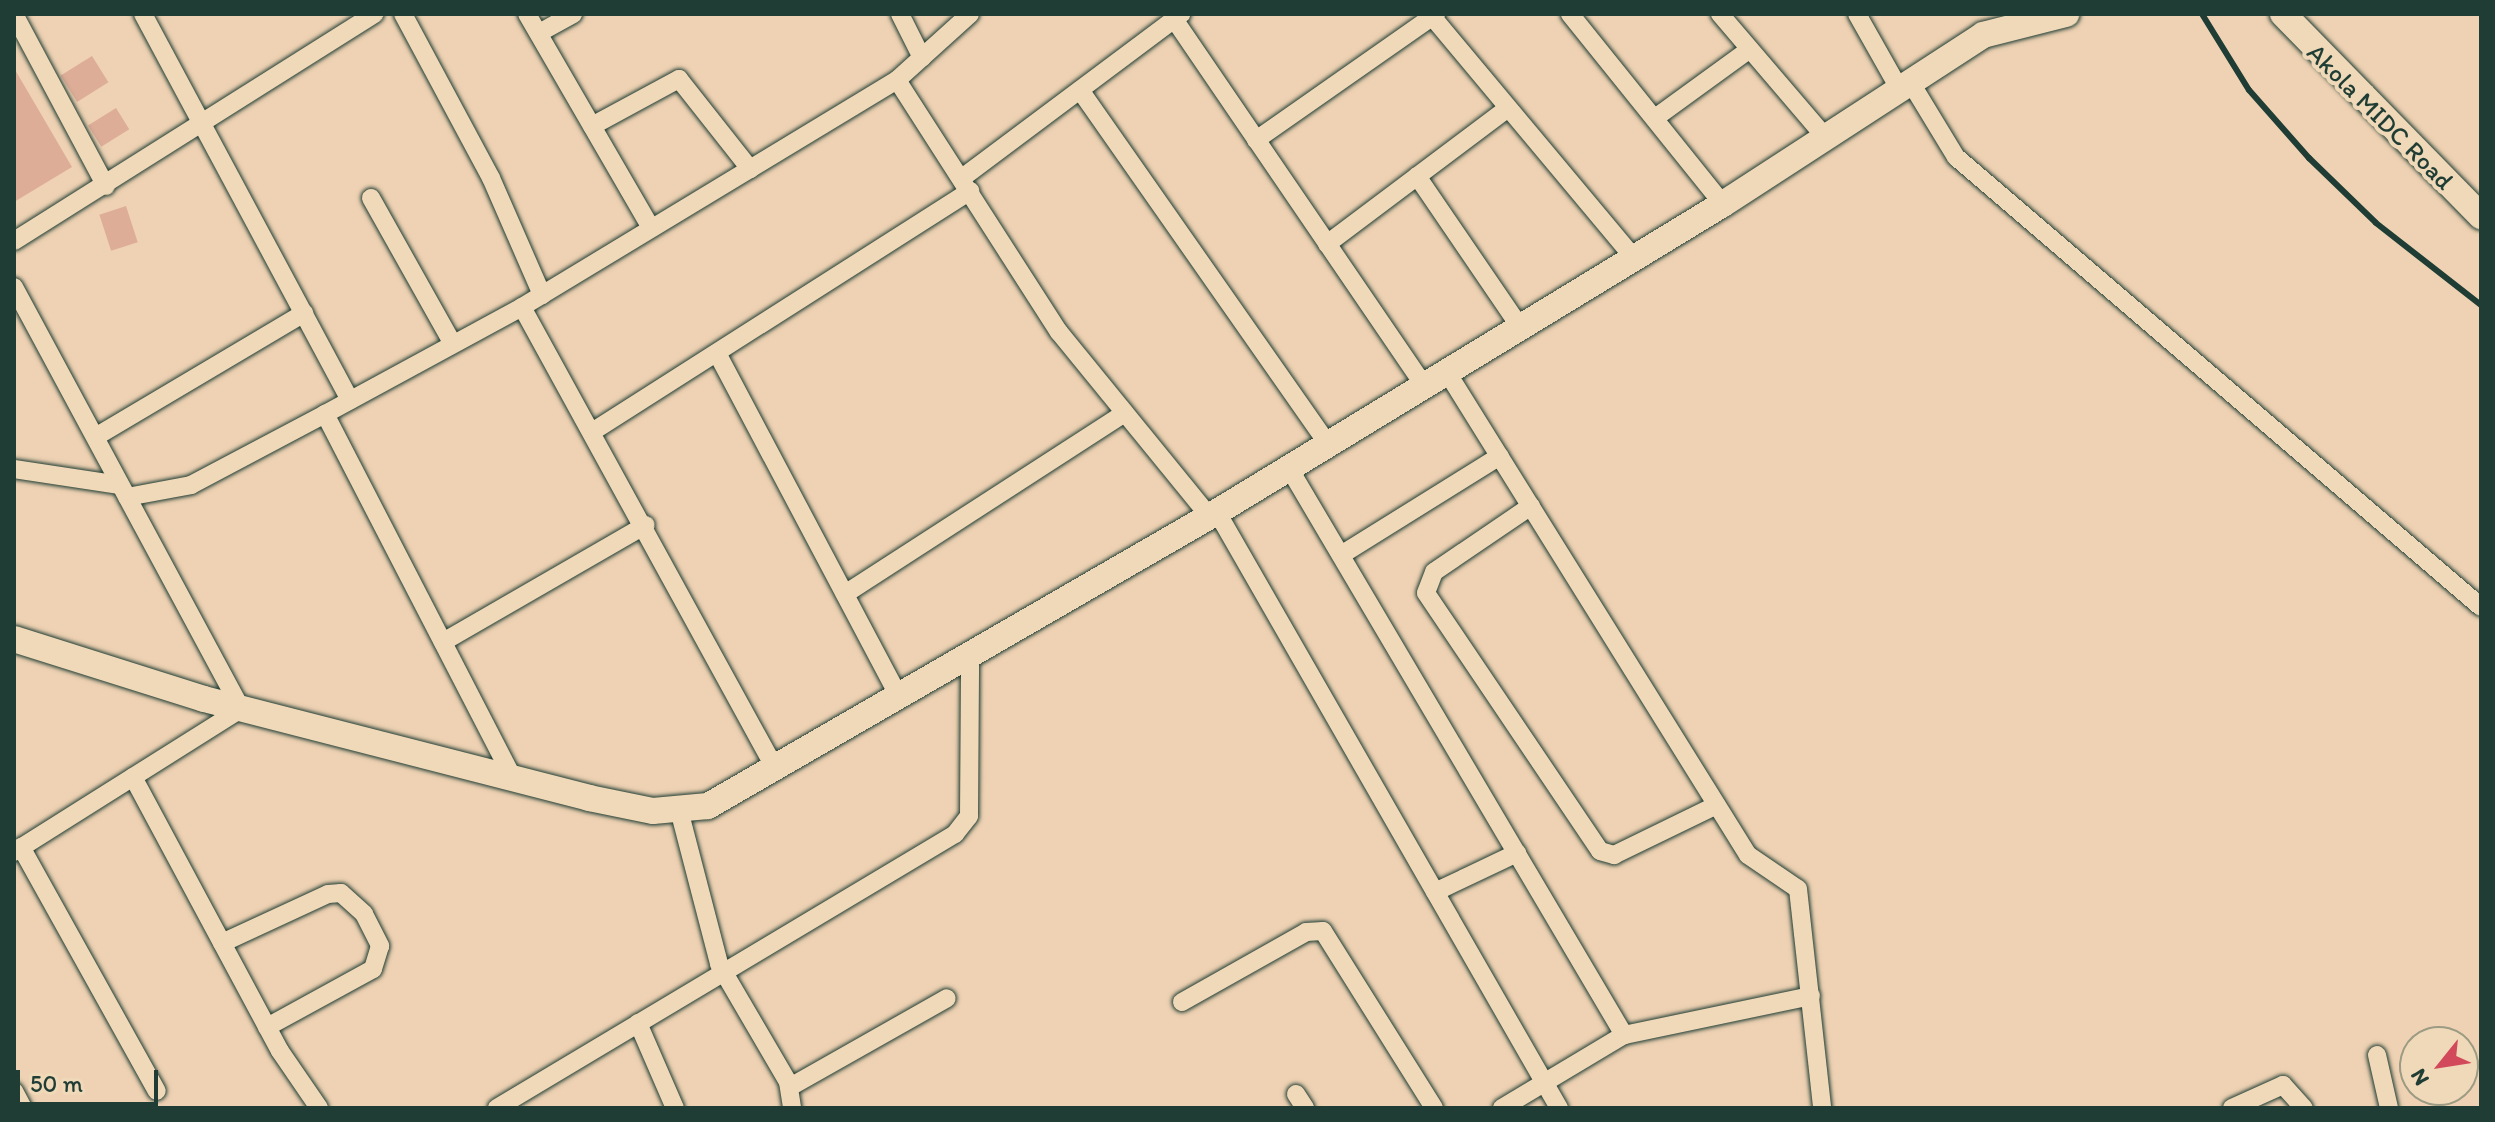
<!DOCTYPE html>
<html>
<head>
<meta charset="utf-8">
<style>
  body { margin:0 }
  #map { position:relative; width:2495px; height:1122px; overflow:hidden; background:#efd2b3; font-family:Itim,sans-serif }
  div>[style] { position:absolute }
  .building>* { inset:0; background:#ddad98; transform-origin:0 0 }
  .roads { filter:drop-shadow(0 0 2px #1f3d34) drop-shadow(0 0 2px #1f3d34) }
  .street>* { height:18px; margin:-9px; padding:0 9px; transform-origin:9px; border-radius:9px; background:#f0d9b8 }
  .secondary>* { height:26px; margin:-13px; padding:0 13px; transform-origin:13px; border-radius:13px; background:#f0d9b8 }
  .rail>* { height:6px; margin:-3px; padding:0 3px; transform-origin:3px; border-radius:3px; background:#1f3d34 }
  span { translate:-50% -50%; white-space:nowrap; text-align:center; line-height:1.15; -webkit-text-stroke:8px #f0d9b8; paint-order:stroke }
  .street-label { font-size:26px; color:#1f3d34 }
  .frame { position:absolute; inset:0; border:16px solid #1f3d34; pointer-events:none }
  .north { position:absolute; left:2399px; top:1026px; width:80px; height:80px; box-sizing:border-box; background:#f0d9b8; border:2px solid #9c9b83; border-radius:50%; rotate:240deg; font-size:22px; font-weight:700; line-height:32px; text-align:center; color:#1f3d34 }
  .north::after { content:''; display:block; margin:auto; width:28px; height:36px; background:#d1495b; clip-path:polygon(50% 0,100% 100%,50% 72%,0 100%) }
  .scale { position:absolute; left:16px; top:1070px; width:142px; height:36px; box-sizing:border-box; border:4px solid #1f3d34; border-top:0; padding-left:10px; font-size:24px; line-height:28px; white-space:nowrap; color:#1f3d34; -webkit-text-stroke:6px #f0d9b8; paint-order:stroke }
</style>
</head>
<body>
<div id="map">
  <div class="building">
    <i style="left:92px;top:56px;width:31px;height:37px;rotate:58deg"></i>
    <i style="clip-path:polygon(14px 68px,72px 167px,14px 202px)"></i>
    <i style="left:116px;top:108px;width:25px;height:33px;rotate:58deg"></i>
    <i style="left:126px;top:206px;width:38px;height:28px;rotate:72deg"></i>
  </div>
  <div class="roads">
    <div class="street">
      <i style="left:14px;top:14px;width:195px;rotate:61.9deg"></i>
      <i style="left:143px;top:14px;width:438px;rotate:61.8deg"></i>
      <i style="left:403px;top:14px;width:186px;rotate:61.8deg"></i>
      <i style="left:491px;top:178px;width:128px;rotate:66.4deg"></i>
      <i style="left:527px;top:14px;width:247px;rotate:59.9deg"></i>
      <i style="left:900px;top:14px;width:49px;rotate:63.4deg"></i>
      <i style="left:970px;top:14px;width:98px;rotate:137.9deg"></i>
      <i style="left:897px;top:80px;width:300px;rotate:57.3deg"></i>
      <i style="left:1059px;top:332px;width:237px;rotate:50.8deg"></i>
      <i style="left:1430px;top:14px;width:318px;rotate:50.1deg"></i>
      <i style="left:1570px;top:14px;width:244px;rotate:51.2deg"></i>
      <i style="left:1720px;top:14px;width:163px;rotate:49.5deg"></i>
      <i style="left:1857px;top:14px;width:87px;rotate:60.5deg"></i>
      <i style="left:1174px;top:19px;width:444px;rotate:55.7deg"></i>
      <i style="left:539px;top:33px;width:39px;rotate:-29deg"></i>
      <i style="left:1911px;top:83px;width:87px;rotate:58.7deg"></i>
      <i style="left:1956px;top:157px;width:691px;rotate:40.6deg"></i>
      <i style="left:1080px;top:90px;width:432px;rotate:55deg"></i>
      <i style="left:1655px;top:118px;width:117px;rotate:-36deg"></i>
      <i style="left:592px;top:126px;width:99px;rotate:-28.4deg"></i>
      <i style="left:679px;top:79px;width:115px;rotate:51.7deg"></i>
      <i style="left:1256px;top:140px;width:220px;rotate:-35deg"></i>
      <i style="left:1417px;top:176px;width:183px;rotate:55.7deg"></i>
      <i style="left:962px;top:178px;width:274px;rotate:-36.8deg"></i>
      <i style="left:371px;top:198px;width:167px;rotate:60.7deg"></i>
      <i style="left:14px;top:241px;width:426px;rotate:-32.2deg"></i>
      <i style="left:1327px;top:244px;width:226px;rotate:-36.9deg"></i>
      <i style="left:14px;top:287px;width:479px;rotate:61.7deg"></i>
      <i style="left:241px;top:709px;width:268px;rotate:147.8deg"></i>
      <i style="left:522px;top:307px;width:528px;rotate:61.25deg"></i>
      <i style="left:717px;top:353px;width:391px;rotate:62.1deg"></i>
      <i style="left:1447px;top:372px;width:569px;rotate:58.07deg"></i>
      <i style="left:1748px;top:855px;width:60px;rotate:34.2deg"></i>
      <i style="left:1798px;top:889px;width:220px;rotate:83.7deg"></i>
      <i style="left:325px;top:414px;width:411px;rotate:62.7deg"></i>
      <i style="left:595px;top:430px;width:445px;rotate:-32.5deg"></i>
      <i style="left:97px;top:436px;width:241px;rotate:-30.7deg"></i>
      <i style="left:1289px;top:468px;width:659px;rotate:59.42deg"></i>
      <i style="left:14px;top:469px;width:107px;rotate:8.6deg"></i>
      <i style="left:127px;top:497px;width:65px;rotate:-10.6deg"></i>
      <i style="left:191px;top:485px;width:152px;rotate:-27.9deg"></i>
      <i style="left:325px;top:414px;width:224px;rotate:-28.5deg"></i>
      <i style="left:522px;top:307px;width:438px;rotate:-31.2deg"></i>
      <i style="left:1531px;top:506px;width:117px;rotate:145.8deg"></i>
      <i style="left:1434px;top:572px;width:22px;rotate:111deg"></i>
      <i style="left:1426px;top:593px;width:311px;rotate:56deg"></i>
      <i style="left:1600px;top:851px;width:15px;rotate:16deg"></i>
      <i style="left:1614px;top:855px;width:114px;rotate:-25.9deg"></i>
      <i style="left:1217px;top:512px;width:687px;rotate:60.15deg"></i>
      <i style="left:1341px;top:555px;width:187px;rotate:-31.9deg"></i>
      <i style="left:845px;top:594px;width:333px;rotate:-32.9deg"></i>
      <i style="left:443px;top:642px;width:234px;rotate:-30deg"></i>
      <i style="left:133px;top:777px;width:311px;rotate:61.8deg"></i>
      <i style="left:280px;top:1051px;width:69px;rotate:55.6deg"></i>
      <i style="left:679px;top:810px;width:159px;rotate:75.4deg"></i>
      <i style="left:719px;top:964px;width:137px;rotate:59.7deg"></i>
      <i style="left:788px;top:1082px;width:26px;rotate:81deg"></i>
      <i style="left:21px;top:847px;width:279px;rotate:60.9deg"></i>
      <i style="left:1435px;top:892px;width:91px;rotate:-25.4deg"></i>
      <i style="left:222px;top:943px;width:117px;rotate:-24.8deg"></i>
      <i style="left:328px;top:894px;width:13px;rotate:-4deg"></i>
      <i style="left:341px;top:893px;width:31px;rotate:42deg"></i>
      <i style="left:364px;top:914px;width:36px;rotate:63deg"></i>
      <i style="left:380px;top:946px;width:24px;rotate:107deg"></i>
      <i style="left:373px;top:969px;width:121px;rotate:151.3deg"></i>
      <i style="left:1182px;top:1002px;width:142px;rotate:-29.4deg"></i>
      <i style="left:1306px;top:932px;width:17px;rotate:-3deg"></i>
      <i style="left:1323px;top:931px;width:209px;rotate:57.9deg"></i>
      <i style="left:638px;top:1023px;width:93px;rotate:66.5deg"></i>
      <i style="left:2377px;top:1055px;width:54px;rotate:77.2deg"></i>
      <i style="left:790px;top:1087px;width:180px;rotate:-29.5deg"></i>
      <i style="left:14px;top:1091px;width:19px;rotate:62deg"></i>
      <i style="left:1296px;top:1094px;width:17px;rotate:57deg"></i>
      <i style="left:497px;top:1108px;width:534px;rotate:-30.89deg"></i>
      <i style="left:955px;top:834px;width:23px;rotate:-52deg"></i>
      <i style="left:969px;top:816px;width:159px;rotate:-89.6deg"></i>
      <i style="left:1502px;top:1108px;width:142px;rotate:-30.9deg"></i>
      <i style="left:1624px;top:1035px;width:191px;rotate:-11.8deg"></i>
      <i style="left:2232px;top:1108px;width:56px;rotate:-24.3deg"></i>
      <i style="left:2283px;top:1085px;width:31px;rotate:48deg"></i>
    </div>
    <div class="secondary">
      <i style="left:2283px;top:14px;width:283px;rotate:45.6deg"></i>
      <i style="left:14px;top:639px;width:199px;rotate:17.5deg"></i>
      <i style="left:204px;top:699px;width:398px;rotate:14.4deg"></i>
      <i style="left:589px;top:798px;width:65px;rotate:11.5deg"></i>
      <i style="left:653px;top:811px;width:55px;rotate:-5.2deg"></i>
      <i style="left:708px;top:806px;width:588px;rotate:-30.01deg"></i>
      <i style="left:1217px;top:512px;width:592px;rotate:-31.33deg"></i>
      <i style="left:1723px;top:204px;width:310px;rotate:-33deg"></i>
      <i style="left:1983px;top:35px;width:86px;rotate:-14.2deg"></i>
    </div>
  </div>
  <div class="rail">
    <i style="left:2202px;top:14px;width:89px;rotate:58.3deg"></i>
    <i style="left:2249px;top:90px;width:91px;rotate:48.6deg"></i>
    <i style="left:2309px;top:158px;width:93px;rotate:44.1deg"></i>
    <i style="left:2376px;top:223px;width:133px;rotate:38deg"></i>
  </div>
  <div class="street-label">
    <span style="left:2380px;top:117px;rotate:45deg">Akola MIDC Road</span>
  </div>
  <div class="frame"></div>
  <div class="north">N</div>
  <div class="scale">50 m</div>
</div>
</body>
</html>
